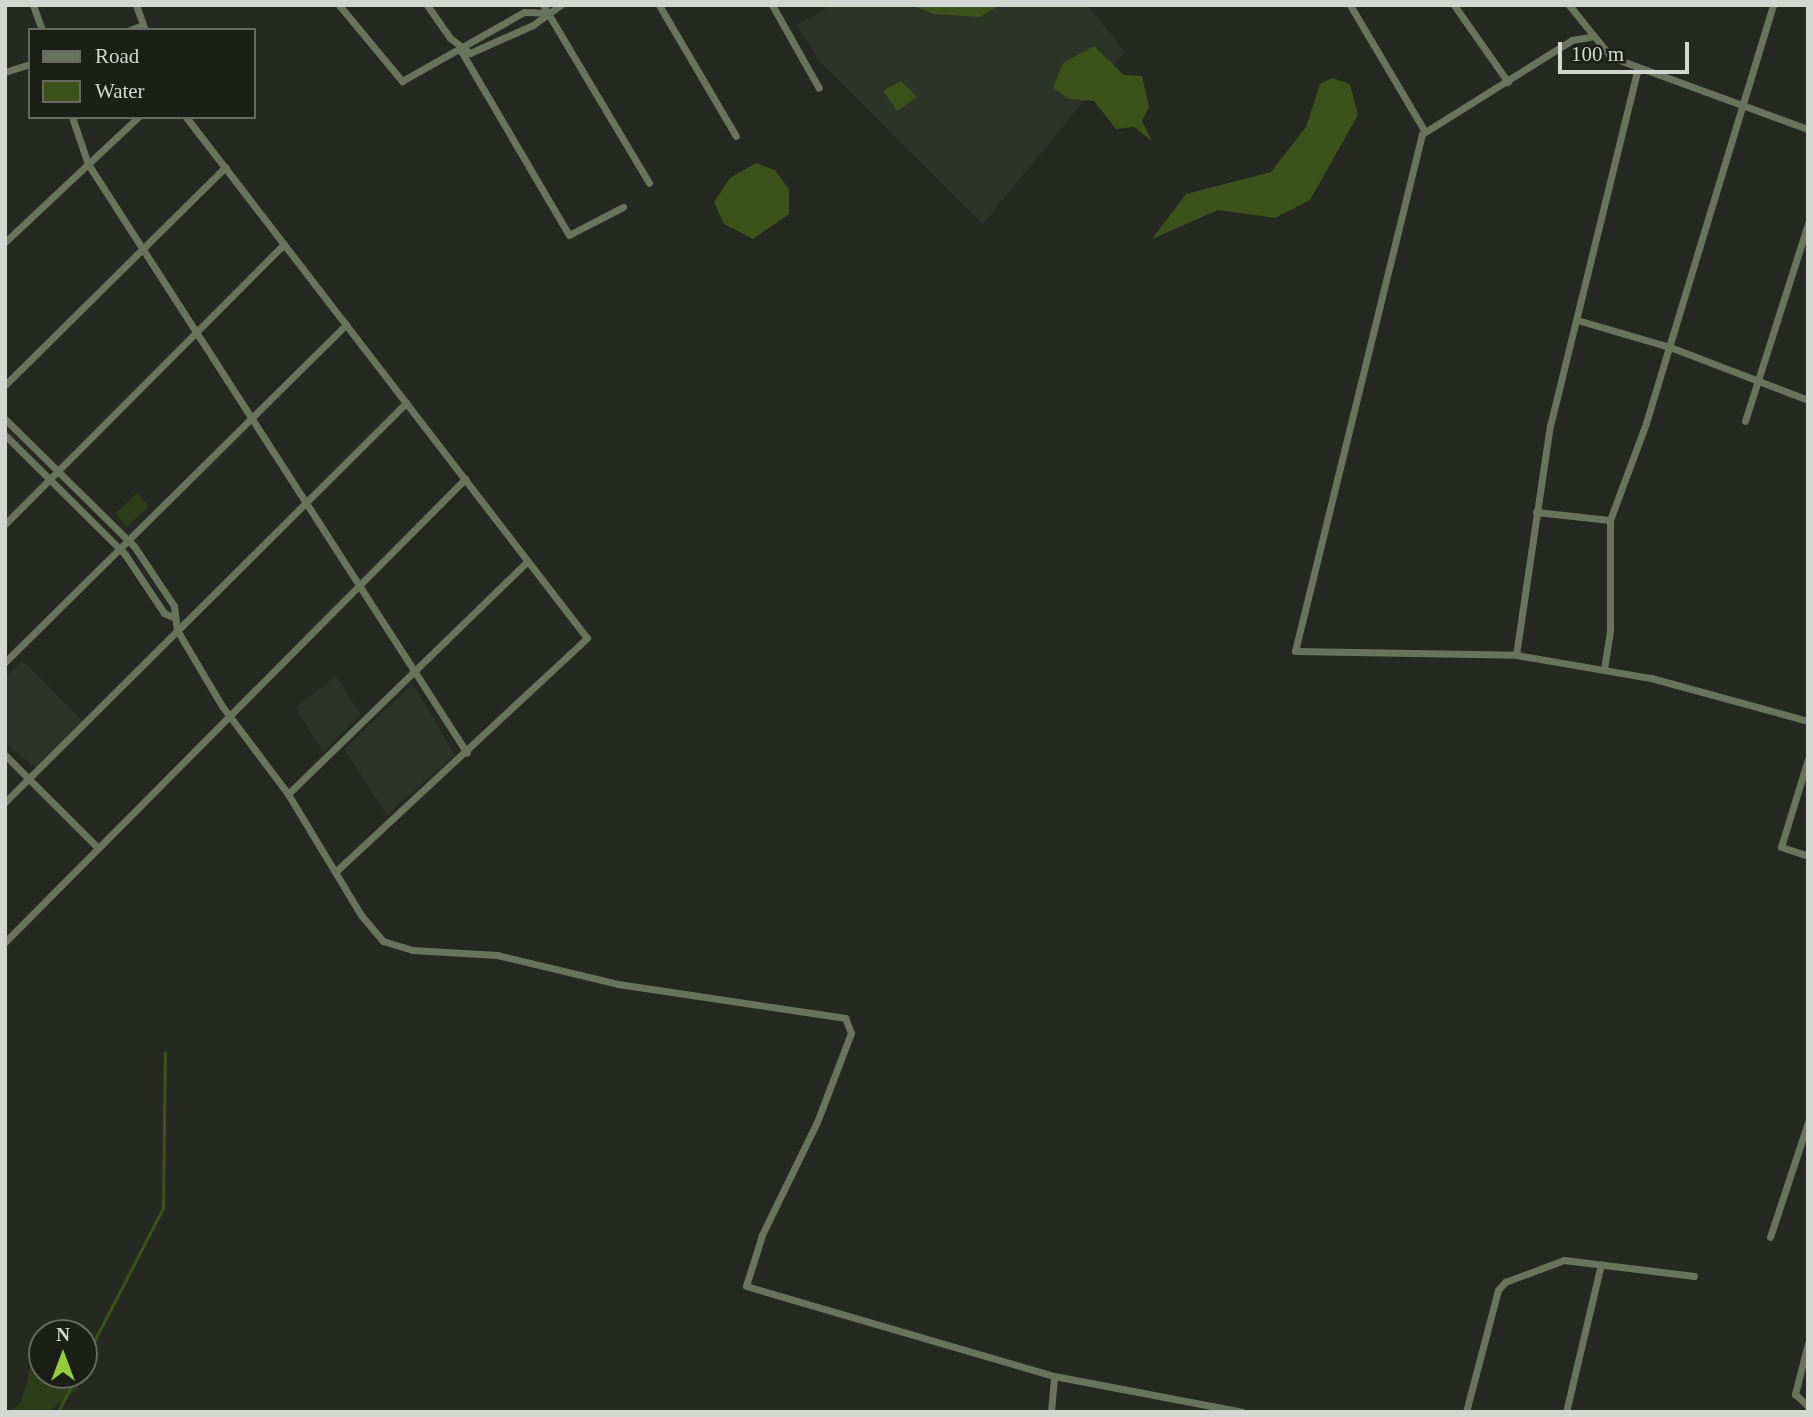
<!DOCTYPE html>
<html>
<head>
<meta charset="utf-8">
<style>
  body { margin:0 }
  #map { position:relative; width:1813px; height:1417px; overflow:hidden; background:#252922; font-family:"Times New Roman",serif }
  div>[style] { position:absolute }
  .built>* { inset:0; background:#2d3327 }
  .green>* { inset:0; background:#2d3d19; transform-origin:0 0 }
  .water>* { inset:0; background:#3b531a }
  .stream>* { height:2.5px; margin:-1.25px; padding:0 1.25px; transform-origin:1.25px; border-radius:1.25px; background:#3b531a }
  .minor>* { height:7px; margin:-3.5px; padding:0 3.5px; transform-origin:3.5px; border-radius:3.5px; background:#68745b }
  span { translate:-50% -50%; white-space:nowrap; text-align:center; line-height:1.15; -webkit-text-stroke:6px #1c1f18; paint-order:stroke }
  .frame { position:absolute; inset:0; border:7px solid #d4d6d1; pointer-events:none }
  .legend { position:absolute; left:28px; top:28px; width:228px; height:91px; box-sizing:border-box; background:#1c1f18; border:2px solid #666862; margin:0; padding:9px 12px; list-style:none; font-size:21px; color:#d4d6d1 }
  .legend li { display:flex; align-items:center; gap:14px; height:35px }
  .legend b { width:35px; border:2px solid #666862 }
  .north { position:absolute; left:28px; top:1319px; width:70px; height:70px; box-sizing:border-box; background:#1c1f18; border:2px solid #666862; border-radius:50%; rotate:0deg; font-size:19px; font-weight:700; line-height:28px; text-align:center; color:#d4d6d1 }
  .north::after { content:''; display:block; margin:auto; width:24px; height:32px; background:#93cc3d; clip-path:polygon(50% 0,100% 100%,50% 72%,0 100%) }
  .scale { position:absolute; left:1558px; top:42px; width:131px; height:32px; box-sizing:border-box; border:4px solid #d4d6d1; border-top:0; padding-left:9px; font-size:21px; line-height:24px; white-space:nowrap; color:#d4d6d1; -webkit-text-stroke:5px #1c1f18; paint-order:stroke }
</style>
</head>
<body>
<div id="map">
  <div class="built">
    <i style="clip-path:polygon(832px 5px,1087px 5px,1125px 51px,983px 224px,819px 61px,797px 25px)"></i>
    <i style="clip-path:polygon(23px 660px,84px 723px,35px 767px,5px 743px,5px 678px)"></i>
    <i style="clip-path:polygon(336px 676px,361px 715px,323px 752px,295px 708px)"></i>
    <i style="clip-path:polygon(413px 684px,455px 755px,387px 815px,344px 749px)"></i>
  </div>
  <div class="green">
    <i style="left:137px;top:493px;width:18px;height:30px;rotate:47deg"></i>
    <i style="clip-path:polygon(42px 1347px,42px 1375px,74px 1375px,78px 1389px,48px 1412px,10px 1412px,21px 1403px,32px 1362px)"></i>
  </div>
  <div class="water">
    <i style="clip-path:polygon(912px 5px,1000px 5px,980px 17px,934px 14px)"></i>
    <i style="clip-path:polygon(1094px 46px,1124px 75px,1142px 76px,1149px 107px,1142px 121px,1152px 141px,1134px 127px,1116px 129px,1094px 101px,1069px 99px,1053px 88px,1063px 63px)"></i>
    <i style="clip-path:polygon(1332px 78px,1350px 84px,1358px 115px,1310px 200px,1275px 218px,1218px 210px,1152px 239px,1186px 194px,1271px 172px,1306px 127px,1320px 84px)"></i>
    <i style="clip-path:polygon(901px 81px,917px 97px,897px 111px,883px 91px)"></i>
    <i style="clip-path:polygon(756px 163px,775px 170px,789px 189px,789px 214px,753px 239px,724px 224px,714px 202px,730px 178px)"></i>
  </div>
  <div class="stream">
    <i style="left:84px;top:1361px;width:172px;rotate:-62.7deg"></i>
    <i style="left:163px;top:1208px;width:155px;rotate:-89.3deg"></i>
    <i style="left:58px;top:1412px;width:42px;rotate:-62.8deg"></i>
  </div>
  <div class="minor">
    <i style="left:33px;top:5px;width:27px;rotate:70deg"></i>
    <i style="left:136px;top:5px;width:27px;rotate:70deg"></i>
    <i style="left:339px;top:5px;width:99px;rotate:50.3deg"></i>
    <i style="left:402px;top:81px;width:140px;rotate:-29.5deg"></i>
    <i style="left:524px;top:12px;width:23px;rotate:2deg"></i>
    <i style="left:427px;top:5px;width:40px;rotate:55.1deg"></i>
    <i style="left:450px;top:38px;width:25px;rotate:37deg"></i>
    <i style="left:470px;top:53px;width:69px;rotate:-24deg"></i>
    <i style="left:533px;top:25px;width:34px;rotate:-36deg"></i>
    <i style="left:543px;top:5px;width:207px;rotate:59.2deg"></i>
    <i style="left:659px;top:5px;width:152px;rotate:59.6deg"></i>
    <i style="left:772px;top:5px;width:95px;rotate:60.5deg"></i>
    <i style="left:1350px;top:5px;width:145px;rotate:59.4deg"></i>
    <i style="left:1454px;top:5px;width:94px;rotate:55deg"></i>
    <i style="left:1569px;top:5px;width:67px;rotate:51.1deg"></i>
    <i style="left:1611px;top:57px;width:210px;rotate:20.1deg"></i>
    <i style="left:130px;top:30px;width:14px;rotate:-21deg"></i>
    <i style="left:1590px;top:37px;width:18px;rotate:171deg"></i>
    <i style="left:1572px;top:40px;width:177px;rotate:147.9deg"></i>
    <i style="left:1422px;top:134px;width:532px;rotate:103.8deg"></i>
    <i style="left:1295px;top:651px;width:221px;rotate:1deg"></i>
    <i style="left:1516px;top:655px;width:137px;rotate:9.7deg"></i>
    <i style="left:1651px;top:678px;width:163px;rotate:15.3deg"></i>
    <i style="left:461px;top:51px;width:213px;rotate:59.6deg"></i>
    <i style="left:569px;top:235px;width:61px;rotate:-27.4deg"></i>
    <i style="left:5px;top:72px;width:26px;rotate:-18deg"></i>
    <i style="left:72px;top:117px;width:50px;rotate:71.2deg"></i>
    <i style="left:88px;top:164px;width:700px;rotate:57.24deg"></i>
    <i style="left:186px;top:117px;width:657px;rotate:52.42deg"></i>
    <i style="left:587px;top:638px;width:341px;rotate:137.1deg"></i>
    <i style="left:5px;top:242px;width:183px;rotate:-43.2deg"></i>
    <i style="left:1577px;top:320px;width:97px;rotate:16.2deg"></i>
    <i style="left:1670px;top:347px;width:148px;rotate:21deg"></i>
    <i style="left:5px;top:385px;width:310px;rotate:-44.7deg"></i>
    <i style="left:5px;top:419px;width:181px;rotate:44.6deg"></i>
    <i style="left:134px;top:546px;width:72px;rotate:56.3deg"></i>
    <i style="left:174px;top:606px;width:24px;rotate:83deg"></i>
    <i style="left:177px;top:630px;width:88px;rotate:59.4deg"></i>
    <i style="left:222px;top:706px;width:110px;rotate:53.1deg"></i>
    <i style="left:288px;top:794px;width:141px;rotate:58.9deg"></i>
    <i style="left:361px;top:915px;width:34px;rotate:50deg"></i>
    <i style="left:383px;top:941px;width:30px;rotate:17deg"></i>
    <i style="left:412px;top:950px;width:85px;rotate:3.4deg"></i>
    <i style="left:497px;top:955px;width:124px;rotate:13.5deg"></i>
    <i style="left:618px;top:984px;width:230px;rotate:8.5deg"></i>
    <i style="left:845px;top:1018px;width:16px;rotate:68deg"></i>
    <i style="left:851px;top:1033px;width:95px;rotate:110.9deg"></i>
    <i style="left:817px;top:1122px;width:126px;rotate:116deg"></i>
    <i style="left:762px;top:1235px;width:53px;rotate:107.4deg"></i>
    <i style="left:746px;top:1286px;width:321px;rotate:16.3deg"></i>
    <i style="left:1054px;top:1376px;width:191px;rotate:10.8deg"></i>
    <i style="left:1745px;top:421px;width:208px;rotate:-72.3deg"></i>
    <i style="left:5px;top:435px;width:168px;rotate:44.8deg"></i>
    <i style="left:124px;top:553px;width:72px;rotate:56.3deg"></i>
    <i style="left:164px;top:613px;width:10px;rotate:24deg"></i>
    <i style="left:1536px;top:512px;width:74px;rotate:6.2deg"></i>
    <i style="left:5px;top:524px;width:395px;rotate:-45.1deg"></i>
    <i style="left:1516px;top:655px;width:232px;rotate:-81.6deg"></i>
    <i style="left:1550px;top:426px;width:369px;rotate:-76.2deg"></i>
    <i style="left:5px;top:662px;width:480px;rotate:-44.7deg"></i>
    <i style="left:1604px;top:669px;width:39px;rotate:-81deg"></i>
    <i style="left:1610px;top:630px;width:110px;rotate:-90deg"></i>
    <i style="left:1610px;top:520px;width:103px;rotate:-69.6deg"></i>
    <i style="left:1646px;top:423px;width:437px;rotate:-73.1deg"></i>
    <i style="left:5px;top:755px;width:132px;rotate:45deg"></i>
    <i style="left:1808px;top:759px;width:92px;rotate:107.1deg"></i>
    <i style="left:1781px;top:847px;width:28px;rotate:18deg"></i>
    <i style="left:288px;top:794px;width:334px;rotate:-44.2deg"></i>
    <i style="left:5px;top:802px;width:566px;rotate:-44.86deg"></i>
    <i style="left:5px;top:942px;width:653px;rotate:-45.19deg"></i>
    <i style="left:1770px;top:1237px;width:121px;rotate:-71.7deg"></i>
    <i style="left:1808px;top:1343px;width:53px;rotate:104.3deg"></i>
    <i style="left:1795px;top:1394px;width:18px;rotate:43deg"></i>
    <i style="left:1051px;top:1412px;width:36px;rotate:-85deg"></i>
    <i style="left:1466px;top:1412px;width:126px;rotate:-75.3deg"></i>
    <i style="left:1498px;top:1290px;width:11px;rotate:-49deg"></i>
    <i style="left:1505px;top:1282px;width:63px;rotate:-20.4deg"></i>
    <i style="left:1564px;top:1260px;width:131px;rotate:7deg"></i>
    <i style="left:1566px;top:1412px;width:152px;rotate:-76.7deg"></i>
  </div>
  <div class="frame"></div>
  <ul class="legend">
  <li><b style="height:9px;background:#68745b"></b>Road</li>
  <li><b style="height:19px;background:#3b531a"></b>Water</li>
  </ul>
  <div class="north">N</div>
  <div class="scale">100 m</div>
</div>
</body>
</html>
